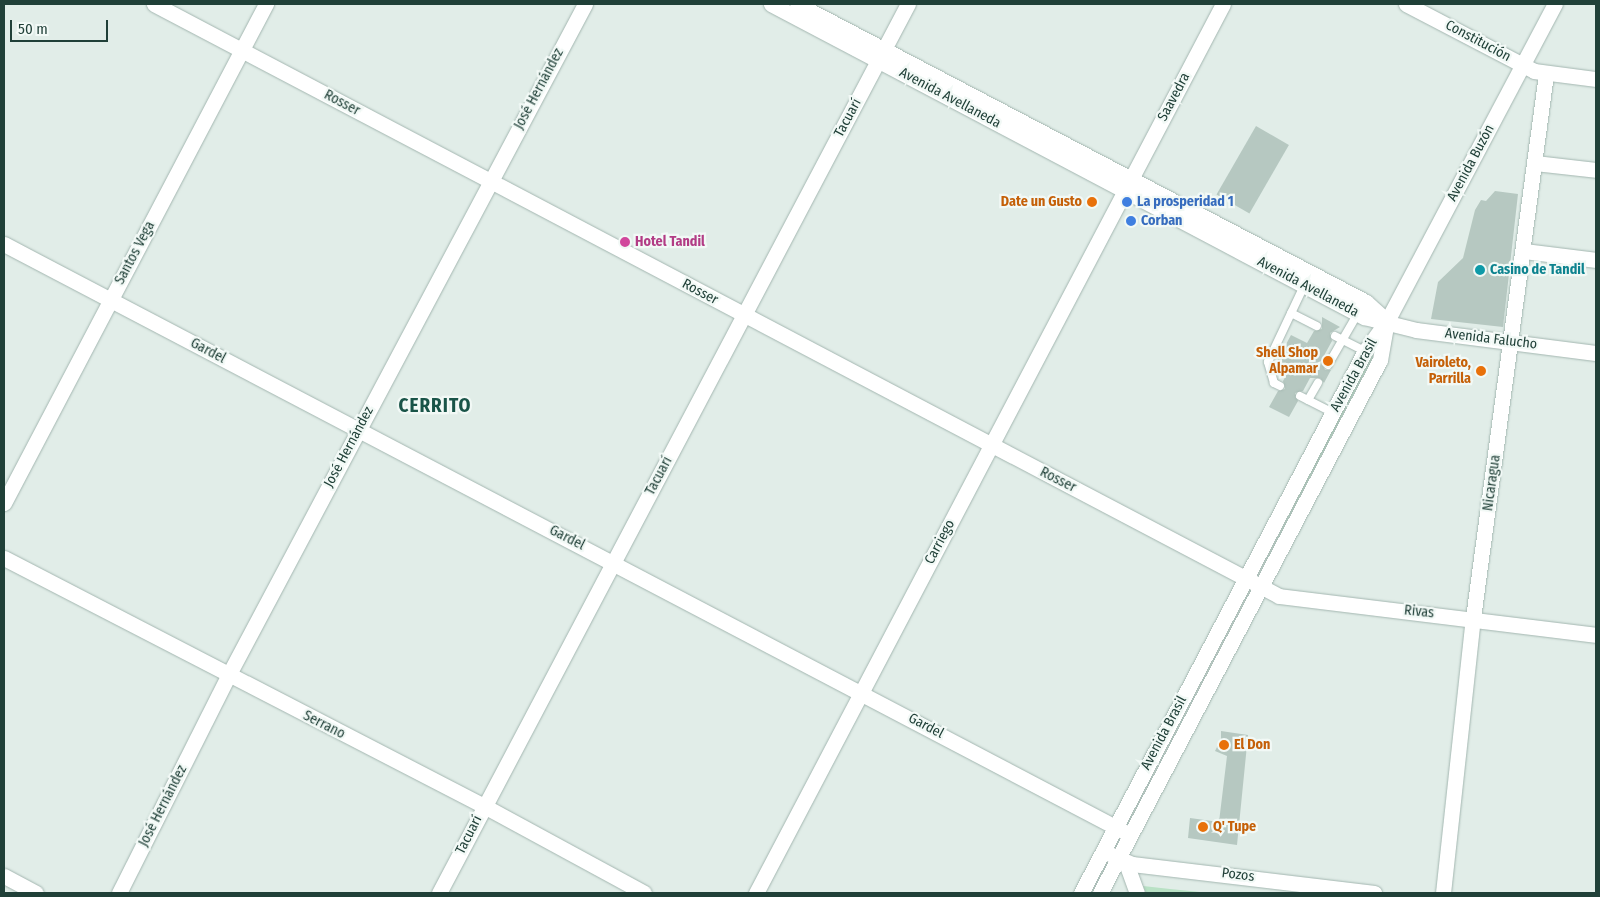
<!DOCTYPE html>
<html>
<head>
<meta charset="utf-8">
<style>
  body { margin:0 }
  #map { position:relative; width:1600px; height:897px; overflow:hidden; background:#e1ede8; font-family:"Fira Sans Condensed",sans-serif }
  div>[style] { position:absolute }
  .green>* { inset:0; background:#b8e1c4 }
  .building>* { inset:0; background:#b6c8c1; transform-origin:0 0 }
  .roads { filter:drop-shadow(0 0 1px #a3b6b0) drop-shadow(0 0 1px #a3b6b0) }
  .lane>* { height:8px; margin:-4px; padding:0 4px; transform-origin:4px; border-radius:4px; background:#fff }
  .street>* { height:15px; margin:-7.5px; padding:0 7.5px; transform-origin:7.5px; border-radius:7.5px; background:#fff }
  .secondary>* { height:15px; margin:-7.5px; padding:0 7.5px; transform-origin:7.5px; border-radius:7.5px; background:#fff }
  .dots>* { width:14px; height:14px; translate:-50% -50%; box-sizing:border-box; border:2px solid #f2f9f6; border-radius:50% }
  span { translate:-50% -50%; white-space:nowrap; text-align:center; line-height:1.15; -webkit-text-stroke:4.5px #f2f9f6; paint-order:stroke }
  .street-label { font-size:14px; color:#204038 }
  .food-label { font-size:14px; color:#c56008; font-weight:700 }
  .right { translate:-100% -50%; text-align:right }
  .left { translate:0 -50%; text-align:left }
  .shop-label { font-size:14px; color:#366cbe; font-weight:700 }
  .hotel-label { font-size:14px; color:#b23c85; font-weight:700 }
  .culture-label { font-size:14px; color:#0d838f; font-weight:700 }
  .district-label { font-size:19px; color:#195448; font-weight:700; letter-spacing:1px }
  .frame { position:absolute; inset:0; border:5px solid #204038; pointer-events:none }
  .scale { position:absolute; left:10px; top:20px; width:98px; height:22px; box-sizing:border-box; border:2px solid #204038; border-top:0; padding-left:6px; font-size:15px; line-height:18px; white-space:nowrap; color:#204038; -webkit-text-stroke:4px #f2f9f6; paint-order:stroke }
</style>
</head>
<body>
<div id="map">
  <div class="green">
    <i style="clip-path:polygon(1371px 354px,1374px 355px,1258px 576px)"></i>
    <i style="clip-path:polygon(1143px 886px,1170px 889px,1210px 893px,1146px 893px)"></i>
  </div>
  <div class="building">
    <i style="left:1256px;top:126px;width:38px;height:79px;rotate:30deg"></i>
    <i style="clip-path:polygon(1495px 191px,1518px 194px,1503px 327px,1431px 319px,1438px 282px,1463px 258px,1475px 210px,1481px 200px,1486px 201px)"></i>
    <i style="clip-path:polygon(1322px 317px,1340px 327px,1330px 333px,1332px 341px,1321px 361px,1325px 370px,1331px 370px,1324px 383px,1320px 378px,1310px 378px,1303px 391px,1295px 393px,1298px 401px,1289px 417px,1269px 407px,1278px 391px,1285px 389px,1283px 381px,1290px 368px,1277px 361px,1291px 335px,1307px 343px,1314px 331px,1322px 329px)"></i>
    <i style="clip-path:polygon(1221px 731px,1248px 735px,1237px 845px,1188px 838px,1190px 818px,1219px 822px,1227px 756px,1215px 751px,1221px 739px)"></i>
  </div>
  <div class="roads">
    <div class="lane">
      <i style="left:1291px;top:313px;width:29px;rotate:27deg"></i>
      <i style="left:1335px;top:336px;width:34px;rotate:27deg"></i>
      <i style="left:1328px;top:365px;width:60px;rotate:-60deg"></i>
      <i style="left:1280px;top:386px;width:7px;rotate:-153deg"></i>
      <i style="left:1274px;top:383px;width:22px;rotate:-106deg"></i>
      <i style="left:1268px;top:362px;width:84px;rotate:-64.7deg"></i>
      <i style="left:1300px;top:396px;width:37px;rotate:27deg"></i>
      <i style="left:1308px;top:400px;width:20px;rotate:-60deg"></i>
    </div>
    <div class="street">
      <i style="left:154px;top:4px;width:1271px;rotate:27.75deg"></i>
      <i style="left:1279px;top:596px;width:319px;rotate:7deg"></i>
      <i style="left:1406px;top:4px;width:144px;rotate:27.6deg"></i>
      <i style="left:1534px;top:71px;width:63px;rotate:7.4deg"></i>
      <i style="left:1535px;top:163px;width:61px;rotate:6.5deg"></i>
      <i style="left:4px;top:244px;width:1268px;rotate:27.68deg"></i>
      <i style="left:1524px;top:251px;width:73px;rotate:7.1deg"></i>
      <i style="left:4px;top:503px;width:564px;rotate:-62.3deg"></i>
      <i style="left:4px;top:558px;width:540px;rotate:27.32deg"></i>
      <i style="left:484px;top:806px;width:182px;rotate:28.5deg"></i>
      <i style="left:1103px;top:851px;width:32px;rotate:24deg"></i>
      <i style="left:1132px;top:864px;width:244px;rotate:6.8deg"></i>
      <i style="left:1126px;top:863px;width:32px;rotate:70deg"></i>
      <i style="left:119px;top:893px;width:243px;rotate:-63.3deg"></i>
      <i style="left:228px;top:676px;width:761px;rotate:-62.02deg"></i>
      <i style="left:439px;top:893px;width:1005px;rotate:-62.19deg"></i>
      <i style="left:756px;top:893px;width:1004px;rotate:-62.29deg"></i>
      <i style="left:1443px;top:893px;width:277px;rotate:-83.8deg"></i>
      <i style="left:1473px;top:618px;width:549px;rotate:-82.36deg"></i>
    </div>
    <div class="secondary">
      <i style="left:771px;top:4px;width:671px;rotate:27.83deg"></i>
      <i style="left:1364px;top:317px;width:54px;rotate:14deg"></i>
      <i style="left:1416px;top:330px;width:181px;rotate:7.3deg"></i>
      <i style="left:797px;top:4px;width:642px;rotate:27.64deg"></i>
      <i style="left:1366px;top:302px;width:27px;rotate:42deg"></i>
      <i style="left:4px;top:876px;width:36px;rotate:28deg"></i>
      <i style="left:1081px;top:893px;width:612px;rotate:-62.35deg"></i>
      <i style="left:1365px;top:351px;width:37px;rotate:-54deg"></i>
      <i style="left:1387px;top:321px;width:359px;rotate:-62.1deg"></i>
      <i style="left:1100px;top:893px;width:602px;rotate:-62.29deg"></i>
      <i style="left:1380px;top:360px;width:36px;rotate:-80deg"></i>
    </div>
  </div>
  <div class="dots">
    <i style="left:1092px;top:202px;background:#e8710a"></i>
    <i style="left:1127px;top:202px;background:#3f7fe0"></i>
    <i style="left:1131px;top:221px;background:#3f7fe0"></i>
    <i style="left:625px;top:242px;background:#d1479c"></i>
    <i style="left:1480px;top:270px;background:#0f9aa8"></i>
    <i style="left:1328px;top:361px;background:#e8710a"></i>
    <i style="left:1481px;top:371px;background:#e8710a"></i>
    <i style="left:1224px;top:745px;background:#e8710a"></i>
    <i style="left:1203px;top:827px;background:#e8710a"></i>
  </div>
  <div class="street-label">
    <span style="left:1478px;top:41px;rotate:28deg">Constitución</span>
    <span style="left:539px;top:89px;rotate:-62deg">José Hernández</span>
    <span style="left:1174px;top:97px;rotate:-62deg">Saavedra</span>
    <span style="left:950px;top:98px;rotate:28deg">Avenida Avellaneda</span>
    <span style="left:342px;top:103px;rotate:28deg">Rosser</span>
    <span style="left:848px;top:118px;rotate:-62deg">Tacuarí</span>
    <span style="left:1471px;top:163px;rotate:-62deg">Avenida Buzón</span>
    <span style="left:135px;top:253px;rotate:-62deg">Santos Vega</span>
    <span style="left:1308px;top:287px;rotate:28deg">Avenida Avellaneda</span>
    <span style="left:700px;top:292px;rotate:28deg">Rosser</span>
    <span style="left:1491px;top:339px;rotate:7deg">Avenida Falucho</span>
    <span style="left:208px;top:351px;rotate:28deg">Gardel</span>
    <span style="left:1354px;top:375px;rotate:-61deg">Avenida Brasil</span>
    <span style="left:349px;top:447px;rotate:-62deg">José Hernández</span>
    <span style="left:659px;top:476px;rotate:-62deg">Tacuarí</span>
    <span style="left:1058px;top:480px;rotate:27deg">Rosser</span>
    <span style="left:1492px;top:483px;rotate:-82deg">Nicaragua</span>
    <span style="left:567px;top:538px;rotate:27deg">Gardel</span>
    <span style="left:940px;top:542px;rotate:-62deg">Carriego</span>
    <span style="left:1419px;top:612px;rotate:6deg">Rivas</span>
    <span style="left:324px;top:725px;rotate:27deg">Serrano</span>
    <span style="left:926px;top:726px;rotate:28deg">Gardel</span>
    <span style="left:1164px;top:733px;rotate:-62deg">Avenida Brasil</span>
    <span style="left:163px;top:806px;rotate:-63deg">José Hernández</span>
    <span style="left:469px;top:835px;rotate:-63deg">Tacuarí</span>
    <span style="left:1238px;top:875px;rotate:7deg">Pozos</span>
  </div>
  <div class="food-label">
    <span class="right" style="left:1082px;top:202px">Date un Gusto</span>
    <span class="right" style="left:1318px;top:361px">Shell Shop<br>Alpamar</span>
    <span class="right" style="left:1471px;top:371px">Vairoleto,<br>Parrilla</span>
    <span class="left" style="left:1234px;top:745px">El Don</span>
    <span class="left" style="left:1213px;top:827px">Q' Tupe</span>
  </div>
  <div class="shop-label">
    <span class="left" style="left:1137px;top:202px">La prosperidad 1</span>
    <span class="left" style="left:1141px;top:221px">Corban</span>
  </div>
  <div class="hotel-label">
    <span class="left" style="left:635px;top:242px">Hotel Tandil</span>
  </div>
  <div class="culture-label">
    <span class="left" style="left:1490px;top:270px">Casino de Tandil</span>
  </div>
  <div class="district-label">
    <span style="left:435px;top:406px">CERRITO</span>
  </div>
  <div class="frame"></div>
  <div class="scale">50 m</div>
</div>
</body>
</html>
